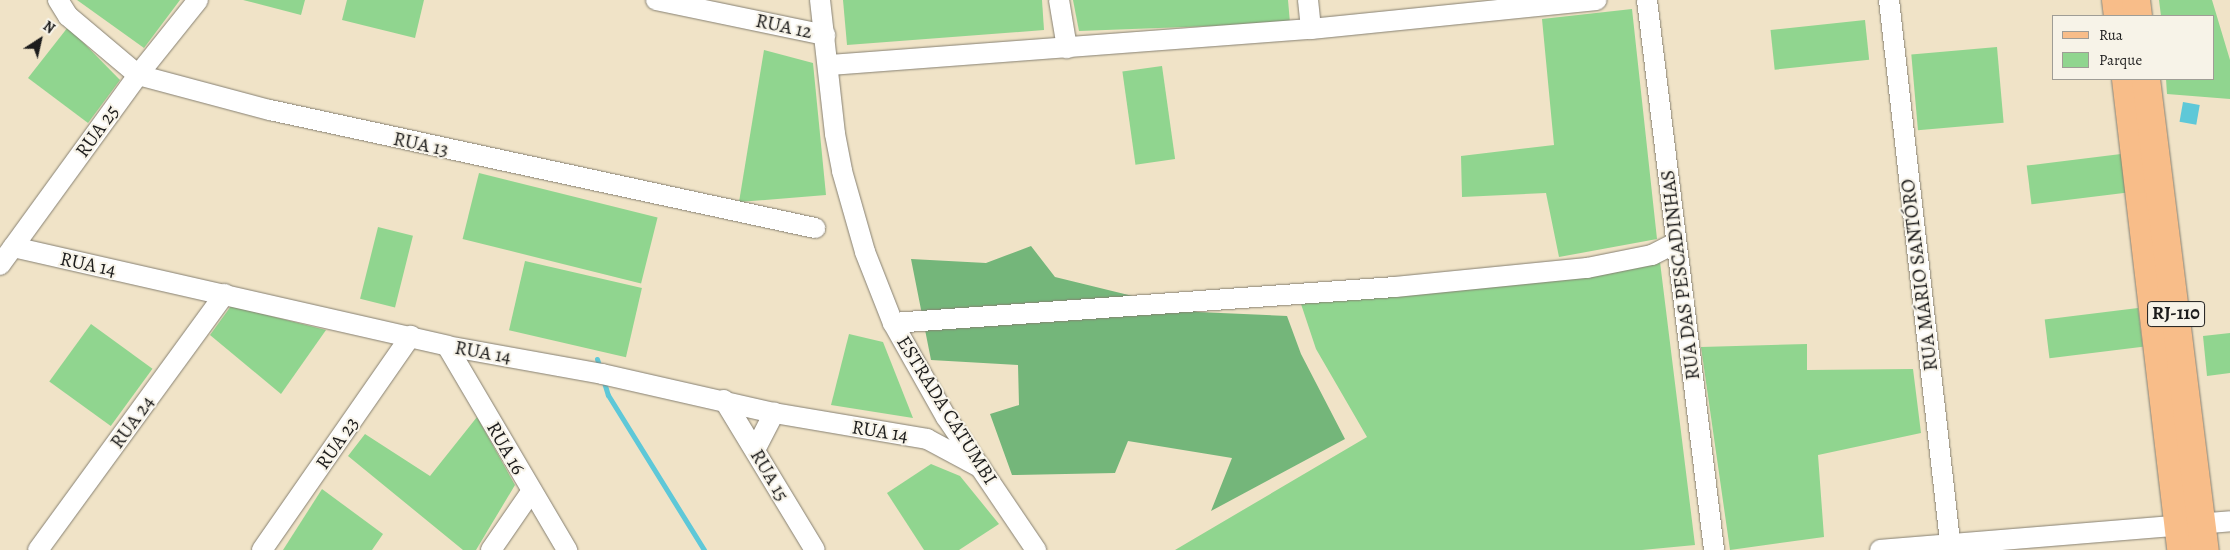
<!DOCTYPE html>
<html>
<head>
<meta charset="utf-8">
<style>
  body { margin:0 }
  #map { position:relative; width:2230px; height:550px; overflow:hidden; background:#f0e3c7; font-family:Alegreya,serif }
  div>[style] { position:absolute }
  .green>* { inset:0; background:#90d58f; transform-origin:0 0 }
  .forest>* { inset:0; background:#74b67a }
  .water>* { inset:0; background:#5ec8d8; transform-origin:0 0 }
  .stream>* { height:5px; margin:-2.5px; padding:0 2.5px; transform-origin:2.5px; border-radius:2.5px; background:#5ec8d8 }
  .roads { filter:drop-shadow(0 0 1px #868072) drop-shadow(0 0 1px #868072) }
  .street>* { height:20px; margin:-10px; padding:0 10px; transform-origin:10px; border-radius:10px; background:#fff }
  .primary>* { height:28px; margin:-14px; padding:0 14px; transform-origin:14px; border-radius:14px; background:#f8bd89 }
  span { translate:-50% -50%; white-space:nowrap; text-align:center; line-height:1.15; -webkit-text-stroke:4px #f7f3e8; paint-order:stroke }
  .shield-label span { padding:1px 4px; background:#f7f3e8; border:1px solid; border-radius:4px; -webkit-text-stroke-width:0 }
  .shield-label { font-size:19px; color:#1c1c1c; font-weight:700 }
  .street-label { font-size:20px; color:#1c1c1c }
  .legend { position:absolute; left:2052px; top:15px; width:162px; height:65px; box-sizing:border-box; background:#f7f3e8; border:1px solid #9f9d96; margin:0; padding:6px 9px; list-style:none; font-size:15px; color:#1c1c1c }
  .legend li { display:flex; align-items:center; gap:10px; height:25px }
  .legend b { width:25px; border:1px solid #9f9d96 }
  .north { position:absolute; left:15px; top:15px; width:50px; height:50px; -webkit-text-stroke:4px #f7f3e8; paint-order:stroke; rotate:35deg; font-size:14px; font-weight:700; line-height:20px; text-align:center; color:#1c1c1c }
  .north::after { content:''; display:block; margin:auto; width:18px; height:22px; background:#1c1c1c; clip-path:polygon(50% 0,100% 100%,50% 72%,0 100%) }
</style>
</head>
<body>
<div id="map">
  <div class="green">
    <i style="clip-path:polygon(77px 0,180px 0,144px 48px)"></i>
    <i style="clip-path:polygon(243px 0,305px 0,301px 15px)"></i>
    <i style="clip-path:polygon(347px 0,424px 0,415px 38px,342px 20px)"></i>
    <i style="clip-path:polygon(843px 0,1042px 0,1044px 30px,847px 45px)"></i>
    <i style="clip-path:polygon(1073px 0,1288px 0,1290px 23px,1079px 31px)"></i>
    <i style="clip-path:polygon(2159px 0,2212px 0,2230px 60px,2230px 99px,2167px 94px,2166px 79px,2214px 79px,2214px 16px,2161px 16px)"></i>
    <i style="clip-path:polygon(1632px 9px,1657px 239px,1559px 257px,1546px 193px,1462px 197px,1461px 156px,1554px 145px,1542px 19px)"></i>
    <i style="left:1865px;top:20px;width:40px;height:95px;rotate:84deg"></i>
    <i style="clip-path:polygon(68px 27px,120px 80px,88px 123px,28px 78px)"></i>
    <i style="left:1997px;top:47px;width:76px;height:86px;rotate:85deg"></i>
    <i style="clip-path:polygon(764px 50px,813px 63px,826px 195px,739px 202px)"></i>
    <i style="left:1162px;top:66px;width:94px;height:40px;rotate:82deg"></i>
    <i style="left:2121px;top:154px;width:39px;height:95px;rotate:83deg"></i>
    <i style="left:479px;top:173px;width:184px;height:68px;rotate:14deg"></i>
    <i style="left:378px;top:227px;width:36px;height:74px;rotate:14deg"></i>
    <i style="left:525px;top:261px;width:120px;height:71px;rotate:13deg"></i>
    <i style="clip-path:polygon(1660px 262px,1695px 545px,1642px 550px,1175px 550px,1367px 437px,1316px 349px,1301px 304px)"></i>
    <i style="clip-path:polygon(231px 306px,326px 330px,281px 394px,210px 335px)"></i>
    <i style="left:2138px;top:308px;width:39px;height:94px;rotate:83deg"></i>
    <i style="left:91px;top:324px;width:76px;height:71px;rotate:36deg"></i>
    <i style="clip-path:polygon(2230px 333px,2230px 373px,2207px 376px,2203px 336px)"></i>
    <i style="clip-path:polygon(849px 334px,883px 342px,913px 418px,831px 405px)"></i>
    <i style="clip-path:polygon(1807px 344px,1807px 370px,1913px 369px,1921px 433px,1818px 455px,1824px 537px,1730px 550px,1701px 347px)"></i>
    <i style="clip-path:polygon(477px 417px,515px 485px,476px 550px,463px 550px,348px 456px,365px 434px,430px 476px)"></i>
    <i style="clip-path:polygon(931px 464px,960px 476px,999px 524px,959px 550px,924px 550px,887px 493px)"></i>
    <i style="clip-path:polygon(322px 489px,383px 534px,372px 550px,283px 550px)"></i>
  </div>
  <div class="forest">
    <i style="clip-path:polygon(1031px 246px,1055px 277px,1198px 312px,1287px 316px,1301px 354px,1345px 439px,1211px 511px,1232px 458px,1128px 441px,1115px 473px,1012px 475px,990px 414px,1019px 405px,1018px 365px,931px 360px,911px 259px,986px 263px)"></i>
  </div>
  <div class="water">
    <i style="left:2183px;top:102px;width:17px;height:20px;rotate:10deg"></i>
  </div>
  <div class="stream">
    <i style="left:597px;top:359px;width:9px;rotate:72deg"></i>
    <i style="left:603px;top:379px;width:17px;rotate:73deg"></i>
    <i style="left:608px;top:395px;width:182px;rotate:58.2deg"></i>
  </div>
  <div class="roads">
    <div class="street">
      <i style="left:58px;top:0;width:19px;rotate:58deg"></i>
      <i style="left:68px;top:16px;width:92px;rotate:40.1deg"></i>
      <i style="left:138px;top:75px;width:137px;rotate:14.9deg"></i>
      <i style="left:270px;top:110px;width:558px;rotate:12.22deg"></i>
      <i style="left:656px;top:0;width:173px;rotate:11.7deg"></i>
      <i style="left:820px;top:0;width:135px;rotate:83.6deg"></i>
      <i style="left:835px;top:134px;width:38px;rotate:79deg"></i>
      <i style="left:842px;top:171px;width:84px;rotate:74.1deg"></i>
      <i style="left:865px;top:252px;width:76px;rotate:68.5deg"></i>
      <i style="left:893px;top:323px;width:108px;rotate:60.6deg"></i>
      <i style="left:946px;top:417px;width:161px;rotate:55.9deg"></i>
      <i style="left:1059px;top:0;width:49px;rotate:80.5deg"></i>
      <i style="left:1308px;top:0;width:29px;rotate:84deg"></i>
      <i style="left:1647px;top:0;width:554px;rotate:83.05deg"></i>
      <i style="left:1889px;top:0;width:553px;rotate:83.57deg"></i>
      <i style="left:830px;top:65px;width:482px;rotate:-4.3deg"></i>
      <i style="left:1311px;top:29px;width:287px;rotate:-5.8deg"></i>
      <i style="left:13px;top:247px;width:445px;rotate:12.8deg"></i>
      <i style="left:447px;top:346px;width:158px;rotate:10.2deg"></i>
      <i style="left:602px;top:374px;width:176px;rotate:12.8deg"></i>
      <i style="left:774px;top:413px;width:155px;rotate:9.6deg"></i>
      <i style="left:927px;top:439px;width:61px;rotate:28.2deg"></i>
      <i style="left:0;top:265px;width:235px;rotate:-54deg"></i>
      <i style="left:138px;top:75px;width:96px;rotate:-51.3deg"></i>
      <i style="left:893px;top:323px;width:503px;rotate:-4.1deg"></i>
      <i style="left:1395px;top:287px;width:193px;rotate:-5.7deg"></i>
      <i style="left:1587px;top:268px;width:66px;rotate:-11.3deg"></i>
      <i style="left:1652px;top:255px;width:27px;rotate:-27deg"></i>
      <i style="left:447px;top:346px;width:237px;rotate:59.5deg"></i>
      <i style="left:724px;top:400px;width:175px;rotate:58.8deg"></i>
      <i style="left:755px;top:450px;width:42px;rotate:-62.8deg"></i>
      <i style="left:38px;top:550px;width:317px;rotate:-53.9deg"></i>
      <i style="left:262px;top:550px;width:261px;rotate:-55.2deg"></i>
      <i style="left:491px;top:550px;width:70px;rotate:-55.4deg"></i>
      <i style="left:1880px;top:550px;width:351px;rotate:-4.7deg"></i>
    </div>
    <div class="primary">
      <i style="left:2116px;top:0;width:16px;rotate:83deg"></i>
      <i style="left:2136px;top:0;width:16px;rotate:83deg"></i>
      <i style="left:2126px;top:79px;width:474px;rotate:83.3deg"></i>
      <i style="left:2146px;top:79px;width:475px;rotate:82.9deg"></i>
    </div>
  </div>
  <div class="shield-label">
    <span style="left:2176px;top:314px">RJ-110</span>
  </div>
  <div class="street-label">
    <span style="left:784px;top:26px;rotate:12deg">RUA 12</span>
    <span style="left:97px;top:131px;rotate:-54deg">RUA 25</span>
    <span style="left:421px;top:144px;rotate:12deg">RUA 13</span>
    <span style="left:88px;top:264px;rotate:12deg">RUA 14</span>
    <span style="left:1680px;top:275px;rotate:-97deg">RUA DAS PESCADINHAS</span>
    <span style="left:1919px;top:275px;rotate:-97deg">RUA MÁRIO SANTÓRO</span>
    <span style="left:483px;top:352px;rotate:10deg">RUA 14</span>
    <span style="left:947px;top:410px;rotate:58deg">ESTRADA CATUMBI</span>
    <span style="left:132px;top:422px;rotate:-54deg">RUA 24</span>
    <span style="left:880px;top:431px;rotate:9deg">RUA 14</span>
    <span style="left:337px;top:443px;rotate:-55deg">RUA 23</span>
    <span style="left:506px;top:448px;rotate:60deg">RUA 16</span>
    <span style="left:770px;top:475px;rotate:59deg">RUA 15</span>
  </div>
  <ul class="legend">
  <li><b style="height:6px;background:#f8bd89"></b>Rua</li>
  <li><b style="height:14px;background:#90d58f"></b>Parque</li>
  </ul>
  <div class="north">N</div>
</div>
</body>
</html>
